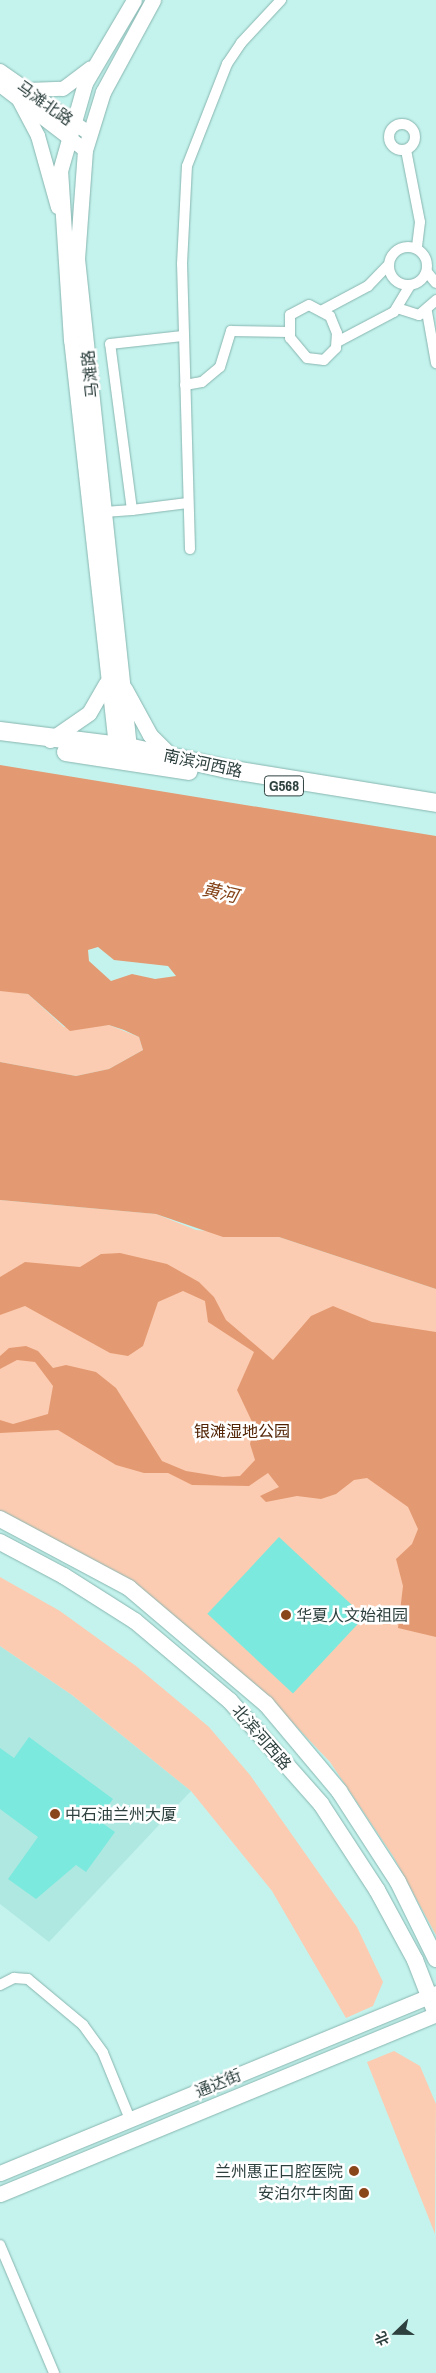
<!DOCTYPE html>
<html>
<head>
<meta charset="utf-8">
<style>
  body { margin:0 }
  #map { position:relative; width:436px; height:2373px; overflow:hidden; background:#c4f3ed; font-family:"Archivo Narrow","Noto Sans SC",sans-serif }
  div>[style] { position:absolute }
  .built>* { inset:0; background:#afe8e1 }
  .green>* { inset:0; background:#fcccb2 }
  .water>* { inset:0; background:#e39a72 }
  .building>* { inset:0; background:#7be9de; transform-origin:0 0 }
  .roads { filter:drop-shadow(0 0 1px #88b5b0) drop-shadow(0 0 1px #88b5b0) }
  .minor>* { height:10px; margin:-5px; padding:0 5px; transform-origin:5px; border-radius:5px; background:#fff }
  .minor>.ring { margin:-5px; padding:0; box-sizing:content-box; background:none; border:10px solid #fff; border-radius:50% }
  .tertiary>* { height:14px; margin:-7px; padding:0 7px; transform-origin:7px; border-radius:7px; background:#fff }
  .secondary>* { height:15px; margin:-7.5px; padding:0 7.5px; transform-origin:7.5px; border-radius:7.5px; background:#fff }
  .primary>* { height:16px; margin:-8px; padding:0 8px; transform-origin:8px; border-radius:8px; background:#fff }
  .trunk>* { height:18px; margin:-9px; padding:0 9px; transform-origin:9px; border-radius:9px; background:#fff }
  .dots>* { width:14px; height:14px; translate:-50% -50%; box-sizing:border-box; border:2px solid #fff; border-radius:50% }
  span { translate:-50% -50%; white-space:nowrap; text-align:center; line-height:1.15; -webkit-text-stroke:5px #fff; paint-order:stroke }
  .shield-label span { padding:1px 4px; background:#fff; border:1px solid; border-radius:4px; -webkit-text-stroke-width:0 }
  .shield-label { font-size:15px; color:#2e413f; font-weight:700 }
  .street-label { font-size:16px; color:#2e413f }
  .park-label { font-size:16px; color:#512304 }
  .poi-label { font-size:16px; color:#2e413f }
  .left { translate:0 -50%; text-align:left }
  .right { translate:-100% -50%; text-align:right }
  .water-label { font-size:18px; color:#844217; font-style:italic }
  .north { position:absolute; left:371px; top:2308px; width:50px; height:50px; -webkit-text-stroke:4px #fff; paint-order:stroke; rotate:248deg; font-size:14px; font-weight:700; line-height:20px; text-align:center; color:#2e413f }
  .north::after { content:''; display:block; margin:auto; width:18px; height:22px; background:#2e413f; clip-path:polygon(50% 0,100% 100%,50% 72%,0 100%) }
</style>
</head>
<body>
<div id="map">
  <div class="built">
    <i style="clip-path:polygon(0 1646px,72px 1695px,191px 1791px,49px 1942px,0 1904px)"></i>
  </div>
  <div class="green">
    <i style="clip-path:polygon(6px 990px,28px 994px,64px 1027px,109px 1025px,139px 1037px,143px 1050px,109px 1069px,76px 1076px,0 1062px,0 991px)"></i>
    <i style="clip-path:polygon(0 1200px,156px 1214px,196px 1230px,279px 1237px,436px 1289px,436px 1935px,393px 1856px,330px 1762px,259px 1687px,129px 1588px,0 1519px)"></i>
    <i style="clip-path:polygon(0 1577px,60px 1611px,136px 1666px,209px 1727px,250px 1775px,357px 1927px,383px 1982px,373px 2006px,346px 2018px,272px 1891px,191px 1791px,72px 1695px,0 1646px)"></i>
    <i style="clip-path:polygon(394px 2051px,420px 2066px,436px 2104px,435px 2234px,367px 2062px)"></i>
  </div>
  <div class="water">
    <i style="clip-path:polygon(evenodd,0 765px,436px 836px,436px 1289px,279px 1237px,223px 1237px,156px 1214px,0 1200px,0 1062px,76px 1076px,109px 1069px,143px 1050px,139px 1037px,124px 1030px,109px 1025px,70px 1031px,28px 994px,0 991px,0 765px,98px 947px,114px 960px,168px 966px,176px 976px,155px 979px,132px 974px,111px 981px,89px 961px,88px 950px,98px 947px)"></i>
    <i style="clip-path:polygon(120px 1253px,167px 1264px,199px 1282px,214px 1297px,226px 1320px,273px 1360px,311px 1316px,333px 1306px,372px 1322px,436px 1332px,436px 1637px,398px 1628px,403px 1586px,396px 1559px,412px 1544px,418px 1529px,408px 1507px,367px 1478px,354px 1480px,336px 1494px,321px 1499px,297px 1496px,266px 1502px,260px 1496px,279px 1487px,268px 1473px,249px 1486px,192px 1485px,168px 1473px,144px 1473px,116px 1465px,58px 1430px,0 1433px,0 1420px,13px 1424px,48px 1414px,53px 1386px,35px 1362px,17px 1360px,0 1369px,0 1356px,9px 1348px,26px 1346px,38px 1351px,53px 1368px,66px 1365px,96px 1372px,116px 1388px,162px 1461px,186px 1471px,223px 1477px,240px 1476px,255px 1460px,250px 1444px,254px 1426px,237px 1390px,254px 1352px,208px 1322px,205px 1301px,183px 1291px,158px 1302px,143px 1346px,128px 1356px,110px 1353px,25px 1306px,0 1315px,0 1277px,25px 1262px,80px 1267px,101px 1254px)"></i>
  </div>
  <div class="building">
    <i style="left:279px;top:1537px;width:117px;height:105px;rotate:43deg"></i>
    <i style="clip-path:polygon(29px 1737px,113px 1799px,98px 1820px,115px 1832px,86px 1872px,76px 1865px,36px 1899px,8px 1879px,38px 1837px,0 1809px,0 1748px,14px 1758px)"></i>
  </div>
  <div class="roads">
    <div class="minor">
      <i class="ring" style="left:389px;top:124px;width:16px;height:16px"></i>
      <i style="left:406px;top:150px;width:73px;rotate:79deg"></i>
      <i style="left:420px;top:222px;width:26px;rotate:97deg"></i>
      <i class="ring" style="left:389px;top:247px;width:28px;height:28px"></i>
      <i style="left:427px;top:272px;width:14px;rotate:51deg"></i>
      <i style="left:309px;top:305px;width:24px;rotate:28deg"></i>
      <i style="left:330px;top:316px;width:18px;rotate:68deg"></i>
      <i style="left:337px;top:333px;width:15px;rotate:94deg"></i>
      <i style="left:336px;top:348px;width:17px;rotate:135deg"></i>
      <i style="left:324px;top:360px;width:17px;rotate:-173deg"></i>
      <i style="left:307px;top:358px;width:26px;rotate:-130deg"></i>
      <i style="left:290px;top:338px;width:23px;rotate:-90deg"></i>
      <i style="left:290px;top:315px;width:21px;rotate:-28deg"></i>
      <i style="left:397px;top:308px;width:23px;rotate:18deg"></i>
      <i style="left:419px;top:315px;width:23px;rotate:-41deg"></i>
      <i style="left:323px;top:310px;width:51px;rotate:-28.1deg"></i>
      <i style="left:368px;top:286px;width:29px;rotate:-46deg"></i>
      <i style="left:427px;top:312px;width:52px;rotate:80deg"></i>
      <i style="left:337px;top:342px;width:64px;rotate:-27.8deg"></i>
      <i style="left:394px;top:312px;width:31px;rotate:-59deg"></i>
      <i style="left:185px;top:385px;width:17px;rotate:-10deg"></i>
      <i style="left:202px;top:382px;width:23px;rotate:-40deg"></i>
      <i style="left:220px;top:367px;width:38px;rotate:-73deg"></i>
      <i style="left:231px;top:331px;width:58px;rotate:1deg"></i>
      <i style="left:132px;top:510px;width:56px;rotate:-7.1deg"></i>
      <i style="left:104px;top:512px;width:28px;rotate:-4deg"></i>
      <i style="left:132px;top:510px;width:167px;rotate:-97.5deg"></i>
      <i style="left:110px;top:344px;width:73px;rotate:-6.3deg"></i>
      <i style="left:190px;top:549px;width:285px;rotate:-91.6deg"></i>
      <i style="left:182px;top:264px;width:98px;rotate:-87.1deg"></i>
      <i style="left:187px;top:166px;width:110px;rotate:-68.6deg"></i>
      <i style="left:227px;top:64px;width:25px;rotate:-56deg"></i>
      <i style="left:241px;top:43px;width:59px;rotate:-47.1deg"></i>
      <i style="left:0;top:1985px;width:16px;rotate:-27deg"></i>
      <i style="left:14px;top:1978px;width:14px;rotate:4deg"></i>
      <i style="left:28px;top:1979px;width:72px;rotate:39.9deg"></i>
      <i style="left:83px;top:2025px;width:34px;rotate:54deg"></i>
      <i style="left:103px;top:2053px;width:71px;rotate:67.8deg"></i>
      <i style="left:0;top:2245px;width:139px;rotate:67.1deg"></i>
    </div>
    <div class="tertiary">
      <i style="left:0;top:71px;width:110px;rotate:35deg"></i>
      <i style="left:0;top:85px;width:107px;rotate:37.4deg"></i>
      <i style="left:26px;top:90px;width:37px;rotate:-2deg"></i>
      <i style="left:63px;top:89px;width:34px;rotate:-37deg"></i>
      <i style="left:18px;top:98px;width:43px;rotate:62.2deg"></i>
      <i style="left:38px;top:136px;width:74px;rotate:74.3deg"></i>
    </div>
    <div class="secondary">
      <i style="left:125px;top:689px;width:52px;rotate:61.5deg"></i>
      <i style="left:150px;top:735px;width:31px;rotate:45deg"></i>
      <i style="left:50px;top:740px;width:47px;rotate:-34.7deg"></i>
      <i style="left:89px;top:713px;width:34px;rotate:-60deg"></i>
      <i style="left:117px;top:755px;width:418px;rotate:-96.3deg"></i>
      <i style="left:71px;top:340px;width:169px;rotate:-93.7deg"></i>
      <i style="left:60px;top:171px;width:91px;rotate:-74.1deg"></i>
      <i style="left:85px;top:83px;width:96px;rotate:-59.4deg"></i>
      <i style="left:130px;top:757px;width:501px;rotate:-96.07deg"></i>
      <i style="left:77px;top:259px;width:109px;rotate:-85.8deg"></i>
      <i style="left:85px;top:150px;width:61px;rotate:-72.8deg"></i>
      <i style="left:103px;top:92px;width:105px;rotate:-61.5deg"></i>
      <i style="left:0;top:2173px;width:472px;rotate:-22.4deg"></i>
      <i style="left:0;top:2194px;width:472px;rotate:-22.4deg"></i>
    </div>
    <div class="primary">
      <i style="left:0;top:1519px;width:146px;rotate:28.1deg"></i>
      <i style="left:129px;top:1588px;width:180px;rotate:40.3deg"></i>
      <i style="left:266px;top:1704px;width:114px;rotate:50deg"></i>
      <i style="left:339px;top:1791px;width:108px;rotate:57deg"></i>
      <i style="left:398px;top:1882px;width:86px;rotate:63.7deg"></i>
      <i style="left:0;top:1542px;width:72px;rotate:28deg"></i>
      <i style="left:64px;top:1576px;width:84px;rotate:32.4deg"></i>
      <i style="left:135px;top:1621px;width:124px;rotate:40.1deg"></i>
      <i style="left:230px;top:1701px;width:137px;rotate:48.5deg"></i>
      <i style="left:321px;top:1804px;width:103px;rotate:56.9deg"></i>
      <i style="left:377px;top:1890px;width:80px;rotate:61.5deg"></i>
      <i style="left:415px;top:1960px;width:58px;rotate:68.7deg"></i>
    </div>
    <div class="trunk">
      <i style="left:0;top:731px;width:129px;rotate:7.1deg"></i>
      <i style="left:128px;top:747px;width:101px;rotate:12.5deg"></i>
      <i style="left:227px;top:769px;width:212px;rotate:9.2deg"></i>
      <i style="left:66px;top:752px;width:124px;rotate:8.8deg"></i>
    </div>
  </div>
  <div class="dots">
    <i style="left:286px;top:1615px;background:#8a461b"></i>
    <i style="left:55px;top:1814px;background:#8a461b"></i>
    <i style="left:354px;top:2171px;background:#8a461b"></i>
    <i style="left:364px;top:2193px;background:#8a461b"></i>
  </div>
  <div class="shield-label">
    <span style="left:284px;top:786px">G568</span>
  </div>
  <div class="street-label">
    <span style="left:45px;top:103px;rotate:35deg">马滩北路</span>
    <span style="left:90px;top:374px;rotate:-96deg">马滩路</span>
    <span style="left:203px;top:763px;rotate:12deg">南滨河西路</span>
    <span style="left:262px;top:1737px;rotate:49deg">北滨河西路</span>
    <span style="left:218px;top:2083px;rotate:-22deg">通达街</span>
  </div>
  <div class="park-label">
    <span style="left:242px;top:1431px">银滩湿地公园</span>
  </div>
  <div class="poi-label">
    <span class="left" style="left:296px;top:1615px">华夏人文始祖园</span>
    <span class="left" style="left:65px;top:1814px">中石油兰州大厦</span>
    <span class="right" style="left:343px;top:2171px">兰州惠正口腔医院</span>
    <span class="right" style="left:354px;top:2193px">安泊尔牛肉面</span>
  </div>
  <div class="water-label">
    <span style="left:220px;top:893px;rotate:13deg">黄河</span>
  </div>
  <div class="north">北</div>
</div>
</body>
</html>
